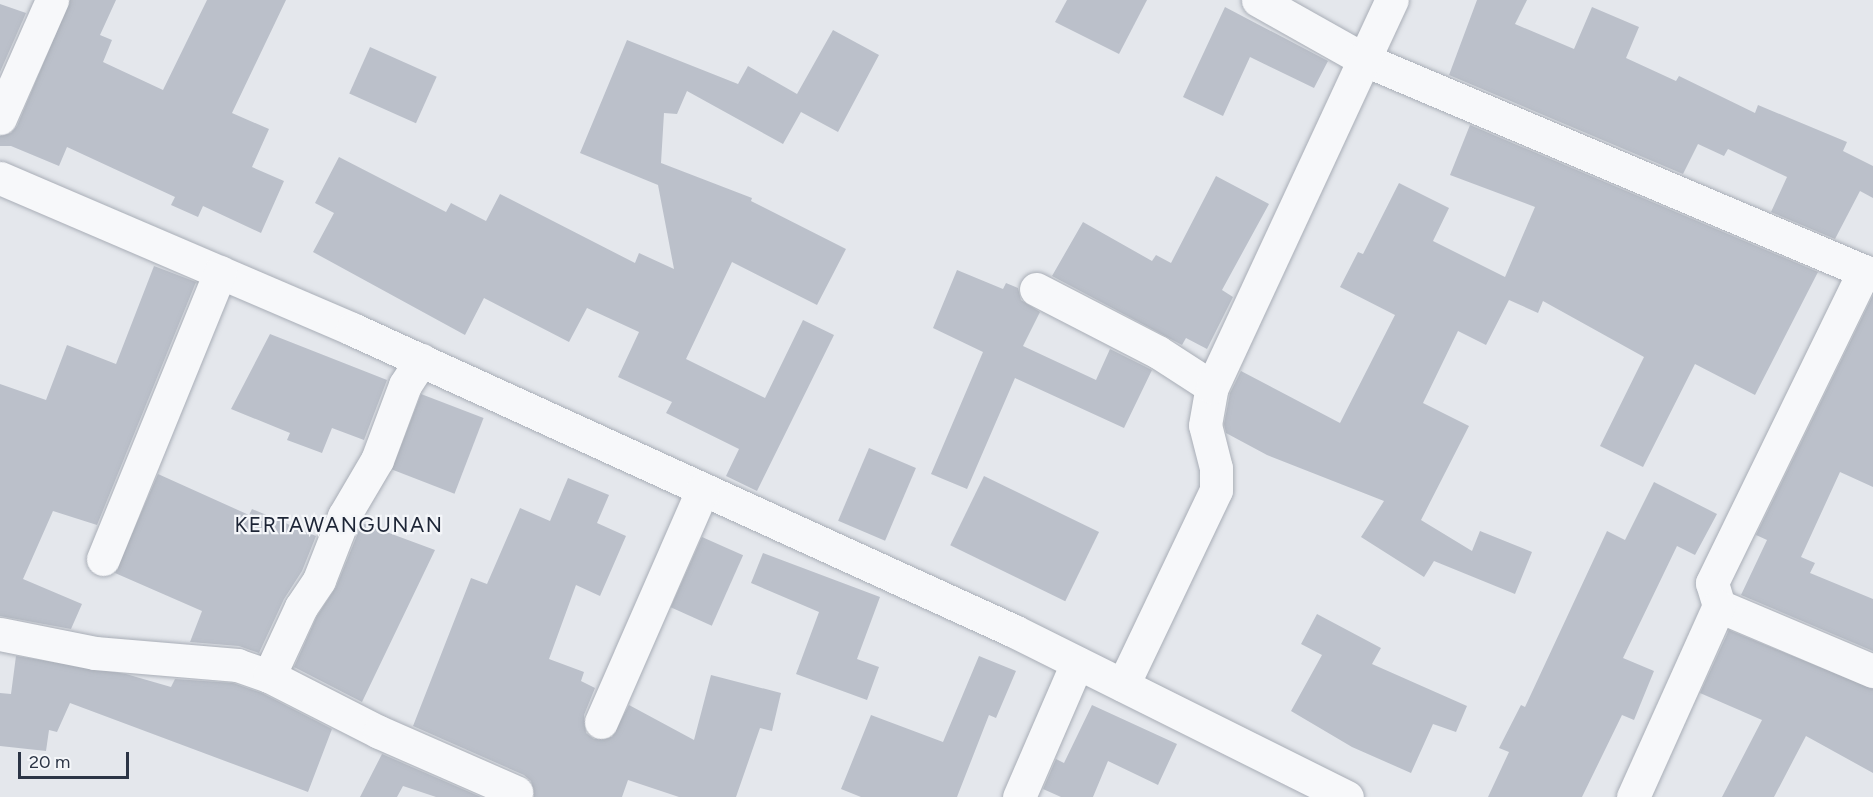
<!DOCTYPE html>
<html>
<head>
<meta charset="utf-8">
<style>
  body { margin:0 }
  #map { position:relative; width:1873px; height:797px; overflow:hidden; background:#e4e7ec; font-family:Figtree,sans-serif }
  div>[style] { position:absolute }
  .building>* { inset:0; background:#bbc0ca; transform-origin:0 0 }
  .roads { filter:drop-shadow(0 0 2px #a9aeb7) drop-shadow(0 0 2px #a9aeb7) }
  .street>* { height:33px; margin:-16.5px; padding:0 16.5px; transform-origin:16.5px; border-radius:16.5px; background:#f7f8fa }
  span { translate:-50% -50%; white-space:nowrap; text-align:center; line-height:1.15; -webkit-text-stroke:4.5px #f4f6f9; paint-order:stroke }
  .quarter-label { font-size:21px; color:#1d2536; letter-spacing:1.5px }
  .scale { position:absolute; left:18px; top:752px; width:111px; height:27px; box-sizing:border-box; border:3px solid #2b3445; border-top:0; padding-left:8px; font-size:18px; line-height:21px; white-space:nowrap; color:#2b3445; -webkit-text-stroke:4px #f4f6f9; paint-order:stroke }
</style>
</head>
<body>
<div id="map">
  <div class="building">
    <i style="clip-path:polygon(70px 0,116px 0,100px 35px,112px 40px,103px 62px,163px 90px,207px 0,286px 0,232px 113px,269px 129px,252px 167px,284px 181px,261px 233px,203px 206px,198px 217px,171px 205px,175px 197px,67px 147px,59px 166px,11px 146px,0 146px,0 136px,11px 133px,17px 126px)"></i>
    <i style="clip-path:polygon(1067px 0,1147px 0,1119px 54px,1055px 22px)"></i>
    <i style="clip-path:polygon(1477px 0,1527px 0,1515px 24px,1574px 49px,1592px 7px,1639px 27px,1626px 58px,1676px 81px,1679px 76px,1755px 113px,1758px 105px,1847px 142px,1843px 151px,1873px 166px,1873px 198px,1860px 191px,1835px 239px,1771px 212px,1787px 177px,1728px 149px,1724px 156px,1698px 144px,1683px 174px,1449px 75px)"></i>
    <i style="clip-path:polygon(0 4px,26px 13px,0 72px)"></i>
    <i style="clip-path:polygon(1225px 7px,1328px 61px,1314px 88px,1250px 57px,1223px 116px,1183px 97px)"></i>
    <i style="clip-path:polygon(833px 30px,879px 55px,838px 132px,801px 112px,783px 144px,687px 91px,677px 114px,664px 113px,661px 163px,752px 198px,751px 201px,846px 249px,817px 305px,732px 262px,686px 359px,765px 398px,803px 320px,834px 335px,757px 491px,726px 476px,739px 449px,666px 413px,672px 402px,618px 377px,639px 332px,587px 308px,569px 342px,484px 298px,465px 335px,313px 252px,334px 213px,315px 203px,339px 157px,446px 212px,451px 203px,486px 221px,500px 194px,635px 263px,639px 253px,674px 269px,658px 185px,580px 153px,627px 40px,738px 84px,748px 66px,797px 94px)"></i>
    <i style="left:370px;top:47px;width:73px;height:51px;rotate:24deg"></i>
    <i style="clip-path:polygon(1470px 125px,1818px 272px,1755px 395px,1695px 364px,1643px 467px,1600px 446px,1644px 357px,1543px 301px,1538px 313px,1509px 300px,1486px 345px,1458px 331px,1423px 403px,1469px 426px,1421px 520px,1472px 551px,1480px 531px,1532px 552px,1515px 594px,1434px 561px,1424px 577px,1361px 537px,1384px 501px,1267px 455px,1226px 433px,1224px 424px,1230px 393px,1241px 371px,1340px 423px,1395px 315px,1340px 287px,1358px 252px,1363px 254px,1399px 183px,1449px 208px,1433px 241px,1505px 277px,1535px 207px,1450px 175px)"></i>
    <i style="clip-path:polygon(1216px 176px,1269px 204px,1222px 290px,1233px 297px,1207px 349px,1186px 338px,1182px 345px,1052px 276px,1083px 222px,1152px 261px,1156px 255px,1171px 263px)"></i>
    <i style="clip-path:polygon(154px 266px,196px 282px,97px 525px,53px 511px,23px 579px,82px 604px,71px 629px,0 616px,0 384px,46px 400px,67px 345px,116px 364px)"></i>
    <i style="clip-path:polygon(957px 270px,1003px 289px,1006px 283px,1018px 288px,1021px 300px,1040px 312px,1023px 346px,1096px 380px,1110px 349px,1152px 370px,1124px 428px,1015px 378px,967px 489px,931px 474px,983px 352px,933px 328px)"></i>
    <i style="clip-path:polygon(1873px 295px,1873px 487px,1840px 472px,1801px 557px,1815px 563px,1810px 573px,1873px 599px,1873px 651px,1741px 595px,1767px 540px,1756px 535px)"></i>
    <i style="clip-path:polygon(270px 334px,387px 380px,364px 440px,332px 428px,322px 453px,287px 440px,290px 433px,231px 409px)"></i>
    <i style="left:421px;top:394px;width:67px;height:81px;rotate:21deg"></i>
    <i style="left:869px;top:448px;width:51px;height:79px;rotate:23deg"></i>
    <i style="clip-path:polygon(158px 474px,249px 515px,252px 509px,316px 536px,302px 571px,284px 599px,259px 653px,239px 646px,190px 642px,202px 611px,115px 573px)"></i>
    <i style="left:984px;top:476px;width:128px;height:77px;rotate:26deg"></i>
    <i style="clip-path:polygon(568px 478px,609px 495px,597px 523px,626px 536px,600px 596px,576px 585px,549px 659px,584px 672px,581px 681px,595px 688px,584px 715px,586px 733px,594px 739px,612px 737px,629px 705px,694px 740px,711px 675px,781px 693px,772px 731px,760px 728px,736px 797px,679px 797px,628px 780px,622px 797px,534px 797px,531px 781px,524px 775px,413px 726px,471px 578px,487px 584px,520px 508px,550px 521px)"></i>
    <i style="clip-path:polygon(1654px 482px,1717px 514px,1695px 555px,1677px 546px,1623px 658px,1654px 671px,1634px 720px,1622px 715px,1582px 797px,1488px 797px,1509px 752px,1499px 748px,1521px 705px,1525px 707px,1607px 531px,1625px 540px)"></i>
    <i style="clip-path:polygon(362px 523px,435px 550px,362px 702px,294px 667px,317px 616px,336px 587px)"></i>
    <i style="left:702px;top:537px;width:45px;height:77px;rotate:24deg"></i>
    <i style="clip-path:polygon(763px 553px,880px 597px,857px 659px,879px 667px,867px 700px,796px 674px,819px 612px,751px 583px)"></i>
    <i style="clip-path:polygon(1317px 614px,1381px 648px,1372px 664px,1467px 706px,1456px 732px,1433px 724px,1411px 773px,1352px 747px,1291px 711px,1322px 655px,1301px 644px)"></i>
    <i style="clip-path:polygon(1729px 630px,1873px 689px,1873px 773px,1806px 736px,1774px 797px,1722px 797px,1762px 720px,1700px 693px)"></i>
    <i style="clip-path:polygon(16px 656px,126px 674px,171px 687px,175px 679px,233px 683px,262px 693px,332px 729px,308px 792px,70px 703px,57px 732px,49px 730px,46px 751px,0 746px,0 693px,11px 694px)"></i>
    <i style="clip-path:polygon(979px 656px,1016px 671px,996px 718px,989px 715px,957px 797px,861px 797px,841px 789px,871px 715px,943px 742px)"></i>
    <i style="clip-path:polygon(1092px 705px,1177px 744px,1158px 785px,1108px 761px,1093px 797px,1061px 797px,1043px 789px,1056px 759px,1064px 763px)"></i>
    <i style="clip-path:polygon(382px 754px,481px 797px,436px 797px,403px 786px,397px 797px,360px 797px)"></i>
  </div>
  <div class="roads">
    <div class="street">
      <i style="left:1258px;top:0;width:123px;rotate:29.3deg"></i>
      <i style="left:1365px;top:60px;width:552px;rotate:22.94deg"></i>
      <i style="left:0;top:118px;width:129px;rotate:-66.2deg"></i>
      <i style="left:0;top:178px;width:383px;rotate:23.2deg"></i>
      <i style="left:352px;top:329px;width:728px;rotate:24.52deg"></i>
      <i style="left:1014px;top:631px;width:372px;rotate:26.5deg"></i>
      <i style="left:1864px;top:271px;width:347px;rotate:116deg"></i>
      <i style="left:1712px;top:583px;width:24px;rotate:73deg"></i>
      <i style="left:1719px;top:606px;width:167px;rotate:22.9deg"></i>
      <i style="left:1036px;top:289px;width:137px;rotate:27.3deg"></i>
      <i style="left:1158px;top:352px;width:64px;rotate:32.9deg"></i>
      <i style="left:103px;top:559px;width:310px;rotate:-67.8deg"></i>
      <i style="left:0;top:634px;width:97px;rotate:11.3deg"></i>
      <i style="left:95px;top:653px;width:143px;rotate:4.8deg"></i>
      <i style="left:237px;top:665px;width:34px;rotate:19deg"></i>
      <i style="left:269px;top:676px;width:123px;rotate:27deg"></i>
      <i style="left:379px;top:732px;width:150px;rotate:23.7deg"></i>
      <i style="left:269px;top:676px;width:76px;rotate:-65.1deg"></i>
      <i style="left:301px;top:607px;width:32px;rotate:-56deg"></i>
      <i style="left:319px;top:580px;width:69px;rotate:-68.7deg"></i>
      <i style="left:344px;top:516px;width:65px;rotate:-59.5deg"></i>
      <i style="left:377px;top:460px;width:80px;rotate:-69.5deg"></i>
      <i style="left:405px;top:385px;width:30px;rotate:-57deg"></i>
      <i style="left:1123px;top:685px;width:216px;rotate:-64.5deg"></i>
      <i style="left:1216px;top:490px;width:22px;rotate:-90deg"></i>
      <i style="left:1216px;top:468px;width:44px;rotate:-104.3deg"></i>
      <i style="left:1205px;top:425px;width:39px;rotate:-80deg"></i>
      <i style="left:1212px;top:387px;width:427px;rotate:-65.1deg"></i>
      <i style="left:601px;top:722px;width:254px;rotate:-66.4deg"></i>
      <i style="left:1019px;top:797px;width:146px;rotate:-66.6deg"></i>
      <i style="left:1633px;top:797px;width:209px;rotate:-65.8deg"></i>
    </div>
  </div>
  <div class="quarter-label">
    <span style="left:339px;top:525px">KERTAWANGUNAN</span>
  </div>
  <div class="scale">20 m</div>
</div>
</body>
</html>
